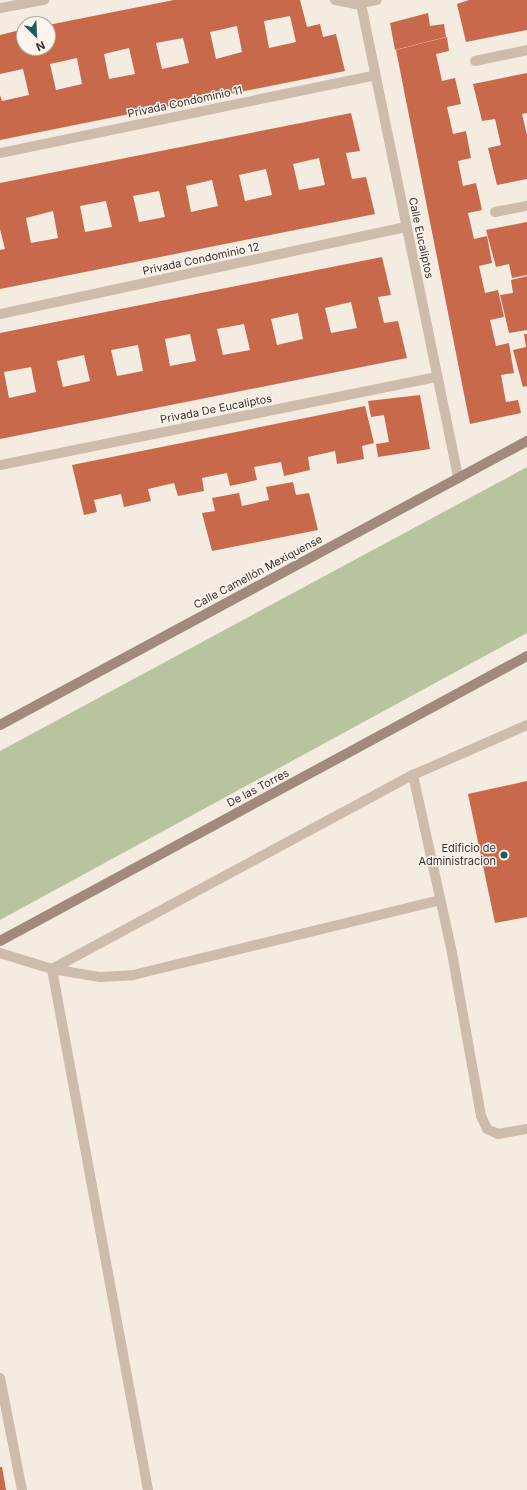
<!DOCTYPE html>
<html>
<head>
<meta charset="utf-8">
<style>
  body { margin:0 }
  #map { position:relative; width:527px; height:1490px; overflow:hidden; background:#f4ebe1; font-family:Inter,sans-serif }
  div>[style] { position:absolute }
  .green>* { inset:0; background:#b8c4a0 }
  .building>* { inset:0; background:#c8694b }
  .service>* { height:10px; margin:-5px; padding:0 5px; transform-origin:5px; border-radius:5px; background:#cdbbac }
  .minor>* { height:10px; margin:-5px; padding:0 5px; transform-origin:5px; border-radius:5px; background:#cdbbac }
  .tertiary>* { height:10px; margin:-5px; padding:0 5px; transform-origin:5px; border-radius:5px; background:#cdbbac }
  .secondary>* { height:10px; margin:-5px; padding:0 5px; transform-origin:5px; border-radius:5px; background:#a18a7d }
  .dots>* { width:11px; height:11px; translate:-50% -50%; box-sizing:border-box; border:2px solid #fbf5ee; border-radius:50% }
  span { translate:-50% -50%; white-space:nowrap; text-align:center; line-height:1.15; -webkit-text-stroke:3px #fbf5ee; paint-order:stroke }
  .street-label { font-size:11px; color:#3b302b }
  .poi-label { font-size:11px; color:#3b302b }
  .right { translate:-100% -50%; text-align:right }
  .north { position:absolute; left:16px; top:16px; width:40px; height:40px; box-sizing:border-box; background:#fbf5ee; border:1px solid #aea6a0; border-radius:50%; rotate:156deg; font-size:11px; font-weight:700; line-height:16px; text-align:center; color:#3b302b }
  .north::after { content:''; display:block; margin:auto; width:14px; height:18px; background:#1f5a5e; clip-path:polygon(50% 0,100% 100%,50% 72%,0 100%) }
</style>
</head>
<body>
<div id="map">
  <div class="green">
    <i style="clip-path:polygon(527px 467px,527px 633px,0 920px,0 751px)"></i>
  </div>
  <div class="building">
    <i style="clip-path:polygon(evenodd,174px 0,300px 0,307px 27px,320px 24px,323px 37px,336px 34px,345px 71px,0 140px,0 95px,2px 101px,29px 95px,23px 69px,0 74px,0 35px,24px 29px,24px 48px,48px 48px,48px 25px,174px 0,290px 16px,296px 42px,269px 48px,264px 21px,290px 16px,174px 0,237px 26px,242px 52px,216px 59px,210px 32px,237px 26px,174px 0,183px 38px,189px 63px,162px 69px,156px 43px,183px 38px,174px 0,129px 48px,135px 74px,109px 79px,104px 54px,129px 48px,174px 0,77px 58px,82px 84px,56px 90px,50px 64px,77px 58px)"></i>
    <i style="clip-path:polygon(469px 0,527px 0,527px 30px,466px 42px,457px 4px)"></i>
    <i style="clip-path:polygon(428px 13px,430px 26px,444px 24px,446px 37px,395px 50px,390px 23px)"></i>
    <i style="clip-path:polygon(447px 37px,449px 51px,436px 54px,442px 81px,455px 78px,461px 104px,447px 107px,453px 134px,466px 131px,471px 158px,458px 161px,463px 186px,476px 183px,482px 210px,468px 213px,474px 239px,487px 236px,492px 263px,479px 266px,485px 293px,498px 290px,504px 317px,490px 320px,496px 346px,509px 343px,511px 356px,514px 373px,501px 375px,506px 402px,518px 400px,521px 413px,470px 424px,396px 50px)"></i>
    <i style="clip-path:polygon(527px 73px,527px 113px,522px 114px,527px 135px,527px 179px,497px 185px,488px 148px,501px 145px,495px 119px,482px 121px,473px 84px)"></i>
    <i style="clip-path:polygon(evenodd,351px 113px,360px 151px,346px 153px,352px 179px,366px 177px,375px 214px,0 289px,0 250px,5px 249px,0 229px,0 183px,351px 113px,319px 158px,325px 185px,299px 190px,293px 164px,319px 158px,351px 113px,266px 169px,272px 195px,245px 201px,239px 175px,266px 169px,351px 113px,212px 180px,218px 206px,191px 212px,186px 186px,212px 180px,351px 113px,159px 191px,165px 217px,139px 222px,133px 196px,159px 191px,351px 113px,106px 201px,112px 227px,85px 232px,80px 206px,106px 201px,351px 113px,53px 211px,58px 238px,31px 243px,26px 218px,53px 211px)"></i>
    <i style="clip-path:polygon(527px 222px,527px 275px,512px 278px,509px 264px,496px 267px,486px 230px)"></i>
    <i style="clip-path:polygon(evenodd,382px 257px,391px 295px,378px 297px,384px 323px,398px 321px,407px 358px,0 439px,0 333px,382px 257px,351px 302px,357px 328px,331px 333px,325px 308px,351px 302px,382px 257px,298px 313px,303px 339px,277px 345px,271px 319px,298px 313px,382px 257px,244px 324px,250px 350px,223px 355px,217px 329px,244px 324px,382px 257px,190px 334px,196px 361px,170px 366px,165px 339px,190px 334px,382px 257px,138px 345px,143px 371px,117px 376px,111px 350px,138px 345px,382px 257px,84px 355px,90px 381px,63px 387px,57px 361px,84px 355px,382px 257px,31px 367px,36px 392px,9px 398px,4px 372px,31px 367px)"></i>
    <i style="clip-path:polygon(527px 276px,527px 330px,509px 333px,500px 295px,513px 293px,511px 280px)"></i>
    <i style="clip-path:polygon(524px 334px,527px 334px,527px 386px,523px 387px,513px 350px,526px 347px)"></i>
    <i style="clip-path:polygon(420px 395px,430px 449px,378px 457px,376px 444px,389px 442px,384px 415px,371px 417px,368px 401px)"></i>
    <i style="clip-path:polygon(365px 406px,374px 443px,362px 446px,364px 459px,337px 464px,335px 451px,308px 457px,310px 470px,284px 476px,281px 462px,254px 467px,257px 480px,230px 486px,227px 473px,202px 478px,204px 491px,178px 496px,174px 483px,148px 489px,151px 501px,124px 507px,121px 494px,94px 500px,97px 512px,84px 515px,72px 465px)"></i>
    <i style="clip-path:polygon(293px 482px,296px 495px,309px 493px,318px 530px,212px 551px,202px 513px,215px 511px,212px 498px,239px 493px,242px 506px,269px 500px,266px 487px)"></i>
    <i style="clip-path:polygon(527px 781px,527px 917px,495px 923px,468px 794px)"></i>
    <i style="clip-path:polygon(0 1467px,2px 1467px,6px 1490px,0 1490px)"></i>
  </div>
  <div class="service">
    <i style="left:413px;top:775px;width:182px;rotate:77.6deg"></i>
    <i style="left:452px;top:953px;width:166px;rotate:79.9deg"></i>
    <i style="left:481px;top:1116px;width:14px;rotate:65deg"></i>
    <i style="left:487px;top:1129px;width:12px;rotate:24deg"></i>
    <i style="left:498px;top:1134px;width:29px;rotate:-10deg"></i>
    <i style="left:0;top:953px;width:54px;rotate:17.1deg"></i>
    <i style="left:52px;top:969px;width:49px;rotate:9.5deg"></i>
    <i style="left:100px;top:977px;width:33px;rotate:-3deg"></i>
    <i style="left:133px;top:975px;width:316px;rotate:-13.7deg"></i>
    <i style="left:52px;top:969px;width:410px;rotate:-28.3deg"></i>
    <i style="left:413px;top:775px;width:124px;rotate:-23.7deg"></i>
    <i style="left:52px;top:969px;width:530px;rotate:79.56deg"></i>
  </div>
  <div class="minor">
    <i style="left:335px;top:0;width:20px;rotate:11deg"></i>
    <i style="left:355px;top:4px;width:22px;rotate:-10deg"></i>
    <i style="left:361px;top:4px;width:484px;rotate:78.4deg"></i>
    <i style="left:0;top:8px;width:45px;rotate:-10.3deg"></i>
    <i style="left:475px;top:61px;width:53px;rotate:-11.9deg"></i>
    <i style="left:0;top:153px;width:383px;rotate:-11.7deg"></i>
    <i style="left:495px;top:212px;width:33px;rotate:-11deg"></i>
    <i style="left:0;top:314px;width:415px;rotate:-12.1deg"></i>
    <i style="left:0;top:465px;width:446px;rotate:-11.4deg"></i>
  </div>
  <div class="tertiary">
    <i style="left:0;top:1378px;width:114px;rotate:78.9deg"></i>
  </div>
  <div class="secondary">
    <i style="left:0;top:725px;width:599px;rotate:-28.32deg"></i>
    <i style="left:0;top:941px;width:599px;rotate:-28.4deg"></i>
  </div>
  <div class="dots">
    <i style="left:504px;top:855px;background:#1f5a5e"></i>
  </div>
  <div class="street-label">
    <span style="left:185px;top:102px;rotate:-12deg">Privada Condominio 11</span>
    <span style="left:421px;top:238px;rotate:78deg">Calle Eucaliptos</span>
    <span style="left:201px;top:259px;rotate:-12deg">Privada Condominio 12</span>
    <span style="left:216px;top:409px;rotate:-11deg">Privada De Eucaliptos</span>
    <span style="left:258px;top:572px;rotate:-28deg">Calle Camellón Mexiquense</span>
    <span style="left:258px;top:788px;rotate:-28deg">De las Torres</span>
  </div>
  <div class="poi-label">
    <span class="right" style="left:496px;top:855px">Edificio de<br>Administracion</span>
  </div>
  <div class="north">N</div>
</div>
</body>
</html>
